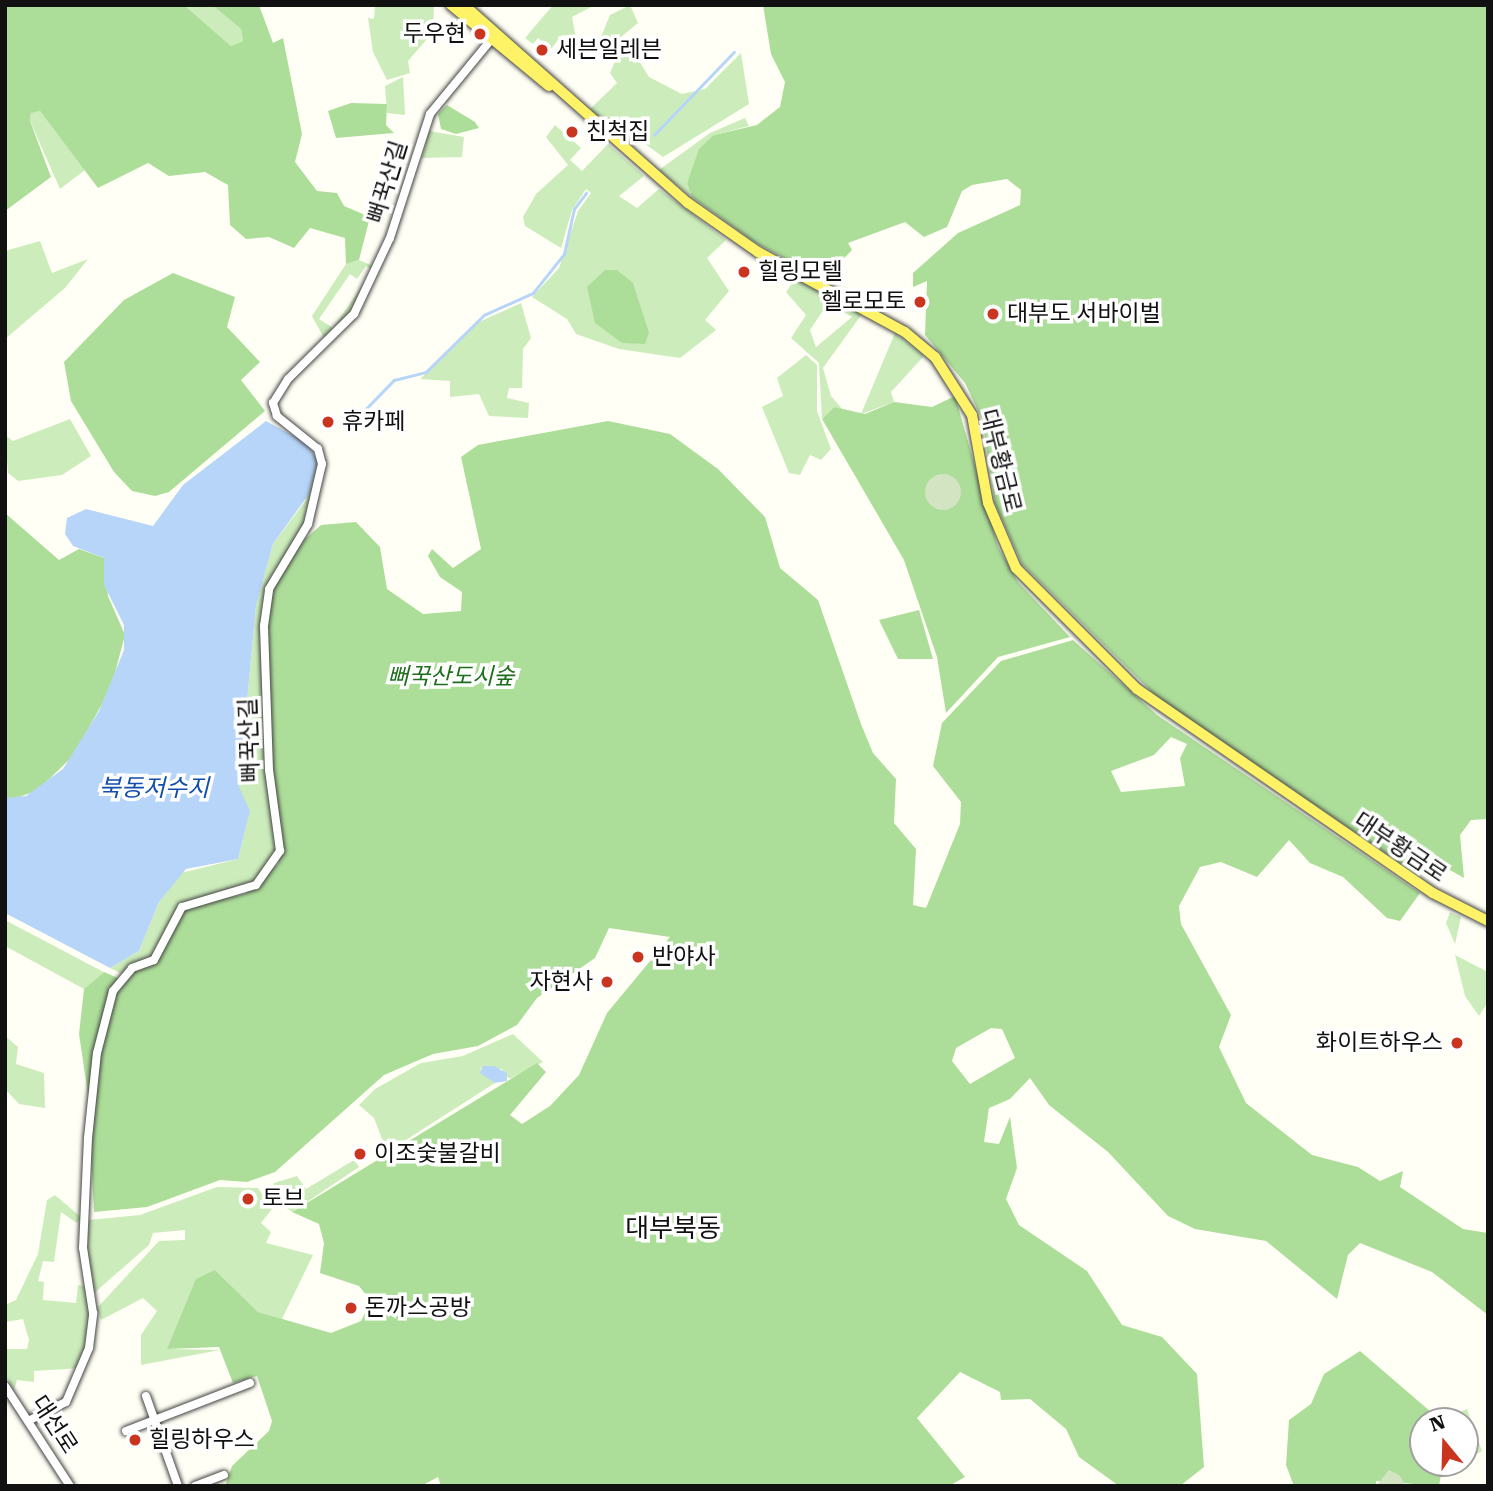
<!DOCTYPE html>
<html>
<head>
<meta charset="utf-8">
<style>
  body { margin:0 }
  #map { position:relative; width:1493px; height:1491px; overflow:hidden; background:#fffff5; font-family:"Roboto Serif","Noto Sans KR",serif }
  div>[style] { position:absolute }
  .green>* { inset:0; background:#ccedbb }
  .forest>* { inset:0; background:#adde99 }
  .cemetery>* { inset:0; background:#d3e4c3 }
  .round { border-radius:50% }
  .water>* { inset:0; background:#b7d5f9 }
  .stream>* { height:2.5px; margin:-1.25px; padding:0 1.25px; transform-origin:1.25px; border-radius:1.25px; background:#b7d5f9 }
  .roads { filter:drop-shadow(0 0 2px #444) drop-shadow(0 0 2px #444) }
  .minor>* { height:8px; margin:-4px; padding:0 4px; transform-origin:4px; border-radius:4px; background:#fff }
  .major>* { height:10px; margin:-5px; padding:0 5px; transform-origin:5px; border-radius:5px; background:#fef366 }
  .dots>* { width:19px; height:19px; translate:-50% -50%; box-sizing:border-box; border:4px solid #fff; border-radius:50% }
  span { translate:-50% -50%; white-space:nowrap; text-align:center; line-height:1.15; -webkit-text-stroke:7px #fff; paint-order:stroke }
  .poi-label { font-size:23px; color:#111 }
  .right { translate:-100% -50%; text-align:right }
  .left { translate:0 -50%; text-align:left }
  .street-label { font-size:23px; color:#111 }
  .park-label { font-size:23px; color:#1f6e1c; font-style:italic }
  .water-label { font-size:24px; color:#124eab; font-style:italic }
  .quarter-label { font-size:26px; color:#111 }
  .frame { position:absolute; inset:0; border:7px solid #111; pointer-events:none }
  .north { position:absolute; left:1409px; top:1407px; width:70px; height:70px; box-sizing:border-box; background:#fff; border:2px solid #a0a0a0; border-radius:50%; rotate:341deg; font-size:19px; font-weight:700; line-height:28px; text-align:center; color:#111 }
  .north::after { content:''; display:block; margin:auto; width:24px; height:32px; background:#ca3520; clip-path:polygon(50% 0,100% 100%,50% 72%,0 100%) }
</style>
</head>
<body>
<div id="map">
  <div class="green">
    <i style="clip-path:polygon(184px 5px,212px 5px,241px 29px,243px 41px,231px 46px)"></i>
    <i style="clip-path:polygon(375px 5px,434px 5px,433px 32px,408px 61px,410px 73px,387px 80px,373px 52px,368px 18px,374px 19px)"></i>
    <i style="clip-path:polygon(553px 5px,595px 5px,572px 17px,576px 38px,562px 35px,551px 49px,538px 38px,533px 44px,525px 38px)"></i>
    <i style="clip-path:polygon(630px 5px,638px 23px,616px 41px,599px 42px,610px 15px)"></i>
    <i style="clip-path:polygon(625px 38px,649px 77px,682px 94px,705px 89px,741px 53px,749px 104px,663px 157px,637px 138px,630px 145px,590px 109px,617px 83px,610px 73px)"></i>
    <i style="clip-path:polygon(403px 77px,405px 115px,387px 113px,385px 86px)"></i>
    <i style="clip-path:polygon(40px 111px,85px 170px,60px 189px,30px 121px,31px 112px)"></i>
    <i style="clip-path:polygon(745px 118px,749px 126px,714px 135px,687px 182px,692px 197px,659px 170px,710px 133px)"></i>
    <i style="clip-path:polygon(555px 125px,581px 148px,570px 160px,582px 171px,608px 144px,644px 176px,619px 196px,637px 208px,659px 189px,726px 240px,707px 258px,729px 291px,705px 320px,716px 330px,680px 358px,619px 349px,576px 334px,567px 319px,532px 297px,559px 268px,578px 211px,591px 193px,586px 189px,572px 210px,561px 248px,525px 226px,523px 217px,536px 194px,568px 165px,546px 137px)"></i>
    <i style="clip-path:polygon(429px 131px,464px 137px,462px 157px,422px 158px)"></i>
    <i style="clip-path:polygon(40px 241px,52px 273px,88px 259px,65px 288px,5px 339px,5px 251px)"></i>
    <i style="clip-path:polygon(evenodd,359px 260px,375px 267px,354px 308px,324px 338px,312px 316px,346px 264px,359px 260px,366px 266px,373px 270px,333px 328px,319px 319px,350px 274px,357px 279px,366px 266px)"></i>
    <i style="clip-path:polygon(evenodd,795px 279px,862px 314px,823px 368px,831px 396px,843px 410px,834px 407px,822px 419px,819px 363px,791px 338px,806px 315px,786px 292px,795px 279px,828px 303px,852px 317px,816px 347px,810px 330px,828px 303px)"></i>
    <i style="clip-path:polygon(521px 303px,531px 338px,523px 349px,522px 388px,509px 388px,507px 398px,529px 403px,528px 418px,489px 416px,479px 394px,450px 397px,450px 381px,420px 379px,479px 322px)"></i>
    <i style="clip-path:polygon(895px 333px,924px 356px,891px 392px,894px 402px,861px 414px)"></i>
    <i style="clip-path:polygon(806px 355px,817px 365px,817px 411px,831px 449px,821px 460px,810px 455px,800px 475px,789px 473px,762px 407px,783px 396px,777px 378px)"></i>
    <i style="clip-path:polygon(70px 419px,91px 456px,62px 475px,18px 481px,8px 473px,5px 435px,13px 441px)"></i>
    <i style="clip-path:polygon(318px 462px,307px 518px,268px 587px,278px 851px,251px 885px,181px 906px,156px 955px,122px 974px,110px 968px,139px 951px,159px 902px,181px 873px,238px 859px,248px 818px,239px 787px,256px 606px,273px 544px,306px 500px)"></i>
    <i style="clip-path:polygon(1450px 912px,1461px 917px,1455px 944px,1446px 923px)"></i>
    <i style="clip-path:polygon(5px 920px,94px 967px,104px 972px,84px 989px,5px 946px)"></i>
    <i style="clip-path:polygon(1455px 955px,1488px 972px,1488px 1002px,1479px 1016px,1465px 996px)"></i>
    <i style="clip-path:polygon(513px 1034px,543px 1062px,509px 1079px,502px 1069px,480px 1068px,495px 1083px,387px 1152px,374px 1118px,359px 1105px,375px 1089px,421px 1063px,463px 1056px)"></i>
    <i style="clip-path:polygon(5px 1036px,18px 1047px,16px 1064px,44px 1073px,45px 1108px,19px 1104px,5px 1089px)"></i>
    <i style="clip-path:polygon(354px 1160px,359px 1167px,292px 1212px,271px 1197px,274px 1183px,297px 1176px,306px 1189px)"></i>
    <i style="clip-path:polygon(217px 1187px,258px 1188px,272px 1209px,261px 1223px,271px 1232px,266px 1243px,313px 1255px,282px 1319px,258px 1312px,215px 1270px,168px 1349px,220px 1350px,141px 1365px,141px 1335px,157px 1311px,143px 1298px,101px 1320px,97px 1308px,159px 1241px,185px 1240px,185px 1230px,153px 1233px,149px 1245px,93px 1294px,86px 1262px,89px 1220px,140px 1215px)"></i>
    <i style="clip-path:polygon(55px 1195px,82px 1218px,77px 1223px,61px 1212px,54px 1262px,43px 1261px,38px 1281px,44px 1282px,43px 1300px,76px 1303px,78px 1285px,84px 1286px,91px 1311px,87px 1343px,81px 1368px,34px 1371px,34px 1382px,17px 1380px,14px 1390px,5px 1376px,5px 1349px,27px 1349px,29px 1340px,23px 1319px,5px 1322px,5px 1305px,16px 1300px,38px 1254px,47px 1200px)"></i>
    <i style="clip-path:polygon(1467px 1409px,1482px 1451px,1465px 1461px,1465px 1421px,1437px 1421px)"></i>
  </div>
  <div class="forest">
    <i style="clip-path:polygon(5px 5px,184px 5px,231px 46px,243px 41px,241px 29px,212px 5px,259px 5px,273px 43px,283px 38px,302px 134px,295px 162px,317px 191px,337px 193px,344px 206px,370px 217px,359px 260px,346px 264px,345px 238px,310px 228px,294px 248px,269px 237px,246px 239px,230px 225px,228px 185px,205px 172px,169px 176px,148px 163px,98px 188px,40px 111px,31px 113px,30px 121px,51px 177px,5px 211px)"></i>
    <i style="clip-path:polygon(763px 5px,1488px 5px,1488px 819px,1471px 820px,1460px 835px,1464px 878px,1429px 858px,1419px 876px,1156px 696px,1022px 564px,995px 503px,982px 419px,965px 383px,925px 335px,927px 281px,913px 287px,913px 273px,958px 233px,1020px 205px,1021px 190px,1007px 179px,972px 185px,962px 191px,947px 227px,924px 237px,905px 222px,848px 243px,852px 250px,824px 279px,756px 243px,692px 197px,687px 183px,699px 149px,714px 135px,757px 125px,780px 107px,785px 82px,771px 54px)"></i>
    <i style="clip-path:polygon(351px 103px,387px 104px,386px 125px,394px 133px,336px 138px,328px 111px)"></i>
    <i style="clip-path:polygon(447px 105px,475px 122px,479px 128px,456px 134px,441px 129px,438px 114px)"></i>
    <i style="clip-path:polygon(605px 270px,617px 270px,633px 283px,649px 333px,645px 344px,622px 343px,595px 323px,587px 287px)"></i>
    <i style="clip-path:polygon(173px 273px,235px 297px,227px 327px,260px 362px,241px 380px,265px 411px,169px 492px,155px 496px,132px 491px,114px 472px,71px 401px,64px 362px,124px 300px)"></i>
    <i style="clip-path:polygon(955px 396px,998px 547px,1018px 582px,1070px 637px,998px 657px,946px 713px,937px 657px,904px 560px,822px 419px,834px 407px,865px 414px,894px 402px,932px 407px)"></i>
    <i style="clip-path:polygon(evenodd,608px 421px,670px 434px,718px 469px,765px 517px,780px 568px,818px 600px,861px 724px,873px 753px,896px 779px,894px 823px,916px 849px,913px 905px,926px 908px,960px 824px,961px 802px,933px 766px,942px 723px,1001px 661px,1073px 640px,1157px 715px,1420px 893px,1400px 921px,1387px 918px,1343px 877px,1310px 863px,1289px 840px,1257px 877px,1221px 862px,1200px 867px,1179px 906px,1181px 924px,1231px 1015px,1219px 1047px,1246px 1103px,1312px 1155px,1358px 1167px,1380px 1181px,1403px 1171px,1400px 1187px,1463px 1229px,1488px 1233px,1488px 1315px,1432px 1272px,1360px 1243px,1348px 1255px,1337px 1299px,1266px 1241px,1195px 1229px,1168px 1216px,1108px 1152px,1049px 1105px,1030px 1078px,1010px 1099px,989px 1108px,984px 1142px,999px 1144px,1010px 1117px,1017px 1168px,1006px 1199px,1019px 1225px,1087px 1271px,1122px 1325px,1162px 1337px,1197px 1374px,1204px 1467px,1180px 1486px,1119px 1486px,1079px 1457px,1066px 1429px,1030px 1399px,1001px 1400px,1000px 1392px,960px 1372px,917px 1418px,965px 1477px,949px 1486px,441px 1486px,438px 1477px,421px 1486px,225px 1486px,232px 1466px,269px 1431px,272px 1421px,257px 1376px,233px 1383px,219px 1347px,167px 1349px,196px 1279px,215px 1270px,258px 1312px,331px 1333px,361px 1321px,371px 1301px,359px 1286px,320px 1273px,324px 1243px,319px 1224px,292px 1212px,537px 1063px,546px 1072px,510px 1115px,522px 1124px,550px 1106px,579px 1075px,607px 1013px,670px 937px,609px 928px,595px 958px,537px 998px,517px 1025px,478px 1046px,433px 1054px,384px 1075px,275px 1172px,247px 1182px,220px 1180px,147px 1207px,94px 1212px,90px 1138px,98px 1055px,114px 992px,133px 969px,150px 965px,183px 908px,245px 894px,278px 864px,283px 839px,274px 792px,267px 624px,272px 590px,304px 540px,321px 525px,356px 522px,380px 547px,387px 589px,423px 614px,461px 611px,462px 592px,440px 577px,428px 556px,432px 549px,453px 568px,481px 549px,461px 457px,478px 445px,608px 421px,1171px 737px,1187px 744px,1180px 758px,1185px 786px,1121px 792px,1111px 771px,1154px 755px,1171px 737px,608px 421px,991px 1028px,1002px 1029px,1015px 1058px,970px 1084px,952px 1061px,956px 1048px,991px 1028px)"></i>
    <i style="clip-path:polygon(5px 513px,59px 560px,79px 549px,104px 558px,108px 596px,125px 635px,111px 688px,73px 756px,38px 790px,14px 799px,5px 798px)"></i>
    <i style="clip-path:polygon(919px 610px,933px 659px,898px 659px,879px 620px)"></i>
    <i style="clip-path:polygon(104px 972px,118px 978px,89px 1101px,79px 1034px,84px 989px)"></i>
    <i style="clip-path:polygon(1360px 1351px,1438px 1418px,1423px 1421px,1423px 1463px,1443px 1463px,1439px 1486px,1376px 1481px,1376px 1486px,1294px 1486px,1286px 1465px,1289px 1420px,1311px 1404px,1324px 1374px)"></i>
  </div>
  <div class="cemetery">
    <i class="round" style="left:925px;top:474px;width:36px;height:36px"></i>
    <i style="clip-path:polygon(1389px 1470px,1399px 1475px,1406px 1486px,1376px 1486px)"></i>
  </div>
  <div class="water">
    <i style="clip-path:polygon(266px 421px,307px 443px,318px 462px,309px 494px,273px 544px,256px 606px,239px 787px,250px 811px,238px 859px,186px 869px,159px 902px,139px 951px,110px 968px,5px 913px,5px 798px,26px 796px,63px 769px,99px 711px,124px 650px,124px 625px,104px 585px,104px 558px,73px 546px,65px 534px,67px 518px,86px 509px,153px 526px,183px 485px)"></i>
    <i style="clip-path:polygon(494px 1066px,507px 1073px,507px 1081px,495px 1083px,480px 1073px,483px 1066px)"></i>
  </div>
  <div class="stream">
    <i style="left:654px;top:135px;width:115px;rotate:-46.1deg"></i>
    <i style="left:352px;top:423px;width:60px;rotate:-45.7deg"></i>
    <i style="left:394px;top:380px;width:33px;rotate:-14deg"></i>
    <i style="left:426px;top:372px;width:81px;rotate:-44.5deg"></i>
    <i style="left:484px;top:315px;width:54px;rotate:-24.2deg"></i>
    <i style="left:533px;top:293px;width:50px;rotate:-51.5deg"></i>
    <i style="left:564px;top:254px;width:46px;rotate:-77.5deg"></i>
    <i style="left:574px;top:209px;width:20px;rotate:-53deg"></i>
  </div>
  <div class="roads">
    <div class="minor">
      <i style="left:5px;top:1386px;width:119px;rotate:57deg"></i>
      <i style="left:146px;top:1396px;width:96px;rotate:70.4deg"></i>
      <i style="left:28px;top:1421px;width:42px;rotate:-26.6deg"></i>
      <i style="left:66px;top:1402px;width:59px;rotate:-66.9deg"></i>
      <i style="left:89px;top:1348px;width:35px;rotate:-83deg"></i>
      <i style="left:93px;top:1313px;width:66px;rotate:-98.7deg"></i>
      <i style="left:83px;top:1248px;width:110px;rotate:-87.4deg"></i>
      <i style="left:88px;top:1138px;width:85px;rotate:-84deg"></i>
      <i style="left:97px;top:1053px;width:64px;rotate:-75.5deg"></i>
      <i style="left:113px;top:991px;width:30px;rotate:-50deg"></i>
      <i style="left:132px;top:968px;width:23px;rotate:-20deg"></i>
      <i style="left:154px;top:960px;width:60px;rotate:-62.2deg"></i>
      <i style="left:182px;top:907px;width:77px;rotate:-16.6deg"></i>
      <i style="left:256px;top:885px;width:42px;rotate:-54.8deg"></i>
      <i style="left:280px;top:851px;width:82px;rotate:-97.7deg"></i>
      <i style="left:269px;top:770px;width:144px;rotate:-92deg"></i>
      <i style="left:264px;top:626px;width:37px;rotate:-82deg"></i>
      <i style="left:269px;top:589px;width:76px;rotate:-59deg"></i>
      <i style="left:308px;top:524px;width:62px;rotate:-76.9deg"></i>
      <i style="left:322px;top:464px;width:16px;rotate:-105deg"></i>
      <i style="left:318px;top:449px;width:53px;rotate:-141.2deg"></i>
      <i style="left:277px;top:416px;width:14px;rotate:-107deg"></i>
      <i style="left:273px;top:403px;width:28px;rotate:-58deg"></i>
      <i style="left:288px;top:379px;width:93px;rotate:-44.6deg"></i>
      <i style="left:354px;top:314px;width:84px;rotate:-64.7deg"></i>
      <i style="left:390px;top:238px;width:130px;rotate:-72.1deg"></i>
      <i style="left:430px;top:114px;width:101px;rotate:-50.6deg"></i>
      <i style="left:126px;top:1431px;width:133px;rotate:-21.2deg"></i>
      <i style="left:195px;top:1486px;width:31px;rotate:-21deg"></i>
    </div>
    <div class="major">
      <i style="left:451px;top:5px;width:127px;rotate:39.6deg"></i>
      <i style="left:464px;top:5px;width:299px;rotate:41.5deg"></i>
      <i style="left:688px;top:203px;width:85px;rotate:35deg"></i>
      <i style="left:758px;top:252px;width:167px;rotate:28.6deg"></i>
      <i style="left:905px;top:332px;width:39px;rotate:40deg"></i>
      <i style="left:935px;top:357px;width:69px;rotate:57.5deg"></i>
      <i style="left:972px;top:415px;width:89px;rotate:79.7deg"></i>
      <i style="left:988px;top:503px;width:71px;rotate:66.7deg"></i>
      <i style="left:1016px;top:568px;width:171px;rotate:45deg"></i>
      <i style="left:1137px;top:689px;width:359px;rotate:34.6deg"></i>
      <i style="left:1433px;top:893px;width:62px;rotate:27deg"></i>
    </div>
  </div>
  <div class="dots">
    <i style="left:480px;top:34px;background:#ca3520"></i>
    <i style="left:542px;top:50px;background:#ca3520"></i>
    <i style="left:572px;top:132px;background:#ca3520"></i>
    <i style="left:744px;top:272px;background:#ca3520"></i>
    <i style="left:920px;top:302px;background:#ca3520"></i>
    <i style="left:993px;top:314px;background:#ca3520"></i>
    <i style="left:328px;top:422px;background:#ca3520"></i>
    <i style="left:638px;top:957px;background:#ca3520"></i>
    <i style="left:607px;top:982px;background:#ca3520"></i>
    <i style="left:1457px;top:1043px;background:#ca3520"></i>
    <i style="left:360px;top:1154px;background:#ca3520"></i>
    <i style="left:248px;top:1199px;background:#ca3520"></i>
    <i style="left:351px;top:1308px;background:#ca3520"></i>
    <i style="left:135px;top:1440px;background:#ca3520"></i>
  </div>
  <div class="poi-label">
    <span class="right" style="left:466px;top:34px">두우현</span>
    <span class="left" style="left:556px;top:50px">세븐일레븐</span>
    <span class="left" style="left:586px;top:132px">친척집</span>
    <span class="left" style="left:758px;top:272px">힐링모텔</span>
    <span class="right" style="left:906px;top:302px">헬로모토</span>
    <span class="left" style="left:1007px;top:314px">대부도 서바이벌</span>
    <span class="left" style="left:342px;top:422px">휴카페</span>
    <span class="left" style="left:652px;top:957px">반야사</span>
    <span class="right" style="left:593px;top:982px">자현사</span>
    <span class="right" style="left:1443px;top:1043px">화이트하우스</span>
    <span class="left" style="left:374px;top:1154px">이조숯불갈비</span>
    <span class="left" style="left:262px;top:1199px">토브</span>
    <span class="left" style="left:365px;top:1308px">돈까스공방</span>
    <span class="left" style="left:149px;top:1440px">힐링하우스</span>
  </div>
  <div class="street-label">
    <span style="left:388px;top:182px;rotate:-73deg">뻐꾹산길</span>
    <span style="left:1000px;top:461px;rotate:76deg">대부황금로</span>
    <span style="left:250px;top:740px;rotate:-92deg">뻐꾹산길</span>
    <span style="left:1400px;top:848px;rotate:34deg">대부황금로</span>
    <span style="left:54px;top:1425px;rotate:57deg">대선로</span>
  </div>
  <div class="park-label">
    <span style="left:451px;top:677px">뻐꾹산도시숲</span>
  </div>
  <div class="water-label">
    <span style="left:154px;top:789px">북동저수지</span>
  </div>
  <div class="quarter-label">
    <span style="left:673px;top:1229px">대부북동</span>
  </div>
  <div class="frame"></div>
  <div class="north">N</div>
</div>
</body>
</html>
